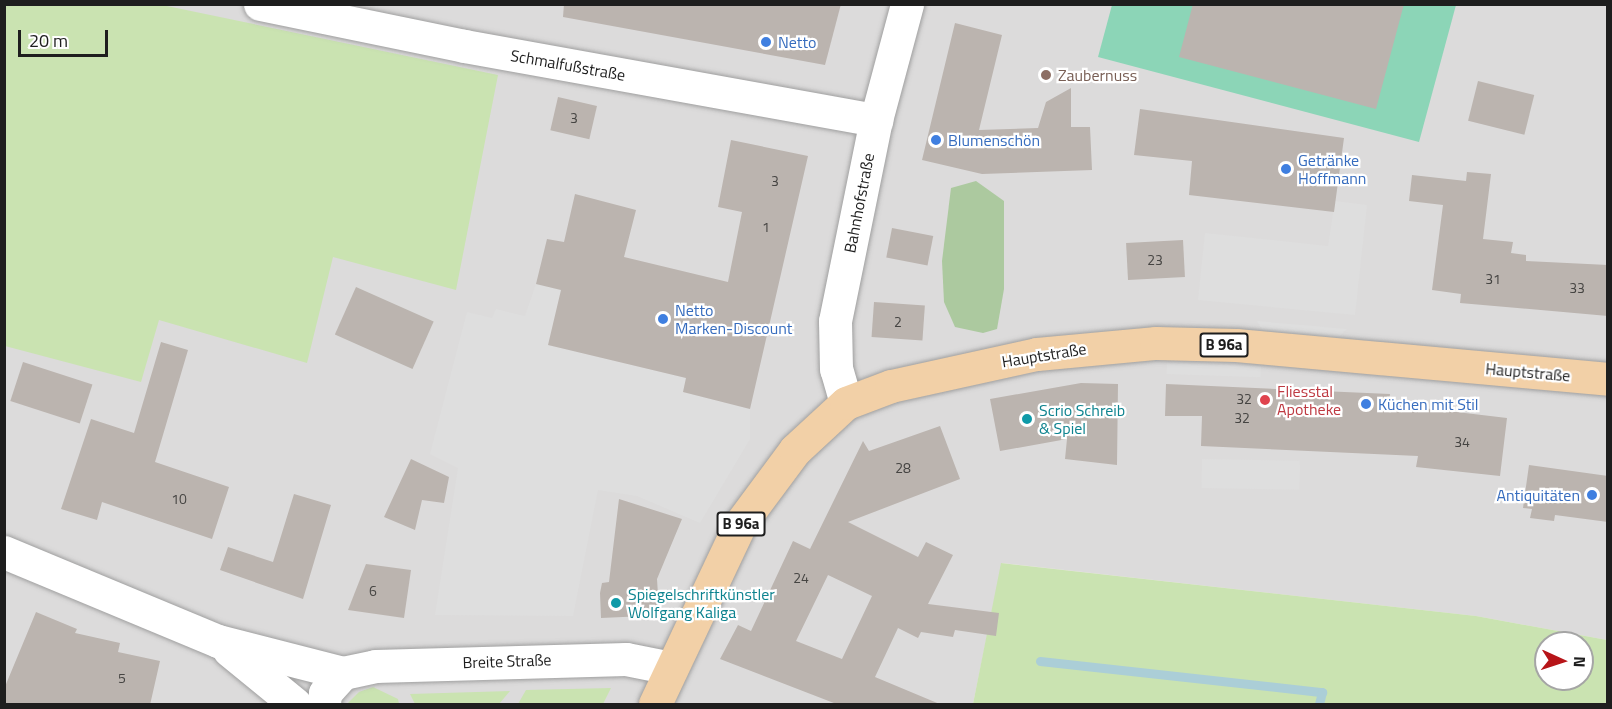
<!DOCTYPE html>
<html>
<head>
<meta charset="utf-8">
<style>
  body { margin:0 }
  #map { position:relative; width:1612px; height:709px; overflow:hidden; background:#eeebe6; font-family:"Titillium Web",sans-serif }
  div>[style] { position:absolute }
  .residential>* { inset:0; background:#dcdbdb }
  .grass>* { inset:0; background:#cae3b1 }
  .forest>* { inset:0; background:#acc99f }
  .pitch>* { inset:0; background:#8cd5b7 }
  .parking>* { inset:0; background:#dedede; transform-origin:0 0 }
  .stream>* { height:9px; margin:-4.5px; padding:0 4.5px; transform-origin:4.5px; border-radius:4.5px; background:#abced7 }
  .building>* { inset:0; background:#bbb4af; transform-origin:0 0 }
  .roads { filter:drop-shadow(0 0 2px #9f9f9f) drop-shadow(0 0 2px #9f9f9f) }
  .minor>* { height:33px; margin:-16.5px; padding:0 16.5px; transform-origin:16.5px; border-radius:16.5px; background:#fff }
  .tertiary>* { height:33px; margin:-16.5px; padding:0 16.5px; transform-origin:16.5px; border-radius:16.5px; background:#fff }
  .primary>* { height:33px; margin:-16.5px; padding:0 16.5px; transform-origin:16.5px; border-radius:16.5px; background:#f2d0a7 }
  .dots>* { width:16px; height:16px; translate:-50% -50%; box-sizing:border-box; border:3px solid #fff; border-radius:50% }
  span { translate:-50% -50%; white-space:nowrap; text-align:center; line-height:1.15; -webkit-text-stroke:4.5px #fff; paint-order:stroke }
  .number-label { font-size:14px; color:#454442 }
  .number-label span { -webkit-text-stroke-width:0 }
  .shield-label span { padding:2px 4px; background:#fff; border:2px solid; border-radius:4px; -webkit-text-stroke-width:0 }
  .shield-label { font-size:15px; color:#1e1e1e; font-weight:700 }
  .shop-label { font-size:16px; color:#366cbe }
  .left { translate:0 -50%; text-align:left }
  .right { translate:-100% -50%; text-align:right }
  .street-label { font-size:16px; color:#1e1e1e }
  .education-label { font-size:16px; color:#785e54 }
  .health-label { font-size:16px; color:#be3a42 }
  .culture-label { font-size:16px; color:#0d838f }
  .frame { position:absolute; inset:0; border:6px solid #1e1e1e; pointer-events:none }
  .north { position:absolute; left:1534px; top:631px; width:60px; height:60px; box-sizing:border-box; background:#fff; border:2px solid #a5a5a5; border-radius:50%; rotate:93deg; font-size:16px; font-weight:700; line-height:24px; text-align:center; color:#1e1e1e }
  .north::after { content:''; display:block; margin:auto; width:21px; height:27px; background:#b71519; clip-path:polygon(50% 0,100% 100%,50% 72%,0 100%) }
  .scale { position:absolute; left:18px; top:30px; width:90px; height:27px; box-sizing:border-box; border:3px solid #1e1e1e; border-top:0; padding-left:8px; font-size:18px; line-height:21px; white-space:nowrap; color:#1e1e1e; -webkit-text-stroke:4px #fff; paint-order:stroke }
</style>
</head>
<body>
<div id="map">
  <div class="residential">
    <i style="clip-path:polygon(4px 5px,1607px 5px,1607px 640px,1476px 616px,1002px 563px,973px 704px,5px 704px)"></i>
  </div>
  <div class="grass">
    <i style="clip-path:polygon(6px 5px,162px 5px,498px 75px,456px 290px,333px 257px,307px 363px,159px 320px,141px 382px,5px 346px)"></i>
    <i style="clip-path:polygon(evenodd,1001px 563px,1476px 616px,1607px 640px,1607px 704px,973px 704px,1001px 563px,1546px 643px,1582px 643px,1582px 679px,1546px 679px,1546px 643px)"></i>
    <i style="clip-path:polygon(373px 687px,398px 699px,399px 704px,347px 704px,359px 692px)"></i>
    <i style="clip-path:polygon(611px 688px,603px 704px,518px 704px,526px 690px)"></i>
    <i style="clip-path:polygon(510px 691px,499px 704px,415px 704px,410px 694px)"></i>
  </div>
  <div class="forest">
    <i style="clip-path:polygon(976px 181px,1004px 201px,1004px 289px,997px 329px,983px 333px,955px 327px,944px 302px,942px 261px,951px 188px)"></i>
  </div>
  <div class="pitch">
    <i style="clip-path:polygon(1112px 5px,1456px 5px,1419px 142px,1098px 57px)"></i>
  </div>
  <div class="parking">
    <i style="clip-path:polygon(1335px 201px,1367px 205px,1355px 315px,1198px 300px,1205px 233px,1328px 246px)"></i>
    <i style="clip-path:polygon(536px 284px,561px 290px,549px 345px,686px 378px,683px 392px,750px 409px,750px 439px,700px 523px,637px 496px,598px 490px,573px 616px,435px 615px,458px 468px,430px 454px,467px 312px,492px 318px,496px 309px,525px 316px)"></i>
    <i style="clip-path:polygon(1257px 321px,1347px 329px,1335px 340px,1264px 333px)"></i>
    <i style="left:1167px;top:363px;width:94px;height:11px;rotate:2deg"></i>
    <i style="left:1202px;top:459px;width:98px;height:29px;rotate:1deg"></i>
  </div>
  <div class="stream">
    <i style="left:1040px;top:661px;width:284px;rotate:6.3deg"></i>
    <i style="left:1322px;top:692px;width:12px;rotate:104deg"></i>
  </div>
  <div class="building">
    <i style="clip-path:polygon(564px 4px,841px 4px,825px 65px,563px 17px)"></i>
    <i style="clip-path:polygon(1193px 4px,1404px 4px,1376px 109px,1179px 57px)"></i>
    <i style="clip-path:polygon(955px 23px,1002px 35px,979px 130px,1038px 128px,1046px 102px,1071px 88px,1071px 127px,1090px 127px,1092px 170px,982px 174px,922px 160px)"></i>
    <i style="left:1478px;top:81px;width:58px;height:41px;rotate:14deg"></i>
    <i style="left:558px;top:97px;width:40px;height:34px;rotate:13deg"></i>
    <i style="clip-path:polygon(1140px 109px,1344px 138px,1334px 212px,1189px 195px,1192px 161px,1134px 155px)"></i>
    <i style="clip-path:polygon(731px 140px,808px 156px,750px 409px,683px 392px,686px 378px,548px 345px,561px 290px,536px 284px,547px 239px,564px 242px,575px 194px,636px 210px,624px 257px,728px 282px,742px 212px,718px 207px)"></i>
    <i style="clip-path:polygon(1467px 172px,1491px 174px,1483px 239px,1513px 242px,1511px 253px,1526px 255px,1526px 261px,1608px 265px,1608px 316px,1460px 303px,1461px 294px,1432px 290px,1443px 205px,1409px 201px,1412px 175px,1466px 181px)"></i>
    <i style="left:892px;top:228px;width:42px;height:30px;rotate:11deg"></i>
    <i style="left:1183px;top:240px;width:37px;height:57px;rotate:87deg"></i>
    <i style="left:356px;top:287px;width:85px;height:52px;rotate:24deg"></i>
    <i style="left:874px;top:302px;width:51px;height:35px;rotate:4deg"></i>
    <i style="clip-path:polygon(161px 342px,188px 350px,155px 462px,229px 487px,212px 539px,102px 502px,97px 520px,61px 509px,91px 419px,134px 433px)"></i>
    <i style="left:23px;top:362px;width:73px;height:41px;rotate:18deg"></i>
    <i style="clip-path:polygon(1081px 383px,1118px 384px,1117px 465px,1065px 459px,1067px 439px,1000px 451px,990px 399px)"></i>
    <i style="clip-path:polygon(1166px 384px,1390px 394px,1389px 404px,1507px 418px,1500px 476px,1416px 467px,1418px 456px,1201px 446px,1202px 416px,1165px 416px)"></i>
    <i style="clip-path:polygon(evenodd,940px 426px,960px 479px,848px 522px,918px 557px,926px 542px,953px 555px,928px 604px,999px 613px,996px 636px,955px 630px,953px 637px,921px 632px,918px 638px,898px 628px,875px 677px,942px 705px,839px 705px,720px 659px,738px 625px,751px 631px,793px 541px,810px 549px,863px 441px,869px 451px,940px 426px,828px 575px,872px 596px,842px 659px,796px 641px,828px 575px)"></i>
    <i style="clip-path:polygon(411px 459px,449px 477px,444px 503px,422px 500px,415px 530px,384px 517px)"></i>
    <i style="clip-path:polygon(1529px 465px,1608px 476px,1608px 522px,1555px 515px,1554px 521px,1530px 518px,1532px 509px,1523px 508px)"></i>
    <i style="clip-path:polygon(294px 494px,331px 505px,303px 599px,220px 570px,228px 547px,273px 562px)"></i>
    <i style="clip-path:polygon(619px 499px,682px 519px,657px 579px,659px 611px,644px 612px,645px 616px,601px 618px,600px 593px,602px 583px,609px 582px)"></i>
    <i style="clip-path:polygon(366px 564px,411px 570px,404px 618px,348px 610px)"></i>
    <i style="clip-path:polygon(36px 612px,77px 629px,75px 633px,120px 643px,118px 652px,160px 661px,150px 705px,4px 705px,4px 689px)"></i>
  </div>
  <div class="roads">
    <div class="minor">
      <i style="left:260px;top:4px;width:208px;rotate:11.6deg"></i>
      <i style="left:464px;top:46px;width:419px;rotate:10.2deg"></i>
      <i style="left:4px;top:552px;width:232px;rotate:22.6deg"></i>
      <i style="left:218px;top:641px;width:129px;rotate:14.4deg"></i>
      <i style="left:229px;top:650px;width:85px;rotate:39.3deg"></i>
      <i style="left:324px;top:704px;width:11px;rotate:-85deg"></i>
      <i style="left:325px;top:693px;width:27px;rotate:-48deg"></i>
      <i style="left:343px;top:673px;width:33px;rotate:-12deg"></i>
      <i style="left:375px;top:666px;width:251px;rotate:-1.6deg"></i>
      <i style="left:626px;top:659px;width:46px;rotate:11.3deg"></i>
    </div>
    <div class="tertiary">
      <i style="left:846px;top:403px;width:35px;rotate:-106deg"></i>
      <i style="left:836px;top:369px;width:48px;rotate:-91.2deg"></i>
      <i style="left:835px;top:321px;width:205px;rotate:-78.5deg"></i>
      <i style="left:876px;top:120px;width:120px;rotate:-75deg"></i>
    </div>
    <div class="primary">
      <i style="left:655px;top:704px;width:199px;rotate:-64.7deg"></i>
      <i style="left:740px;top:524px;width:92px;rotate:-53.4deg"></i>
      <i style="left:795px;top:450px;width:69px;rotate:-42.7deg"></i>
      <i style="left:846px;top:403px;width:48px;rotate:-20.7deg"></i>
      <i style="left:891px;top:386px;width:149px;rotate:-12.4deg"></i>
      <i style="left:1037px;top:354px;width:120px;rotate:-5.3deg"></i>
      <i style="left:1156px;top:343px;width:80px;rotate:1.4deg"></i>
      <i style="left:1236px;top:345px;width:374px;rotate:5.2deg"></i>
    </div>
  </div>
  <div class="dots">
    <i style="left:766px;top:42px;background:#3f7fe0"></i>
    <i style="left:1046px;top:75px;background:#8d6e63"></i>
    <i style="left:936px;top:140px;background:#3f7fe0"></i>
    <i style="left:1286px;top:169px;background:#3f7fe0"></i>
    <i style="left:663px;top:319px;background:#3f7fe0"></i>
    <i style="left:1265px;top:400px;background:#e0444e"></i>
    <i style="left:1366px;top:404px;background:#3f7fe0"></i>
    <i style="left:1027px;top:419px;background:#0f9aa8"></i>
    <i style="left:1592px;top:495px;background:#3f7fe0"></i>
    <i style="left:616px;top:603px;background:#0f9aa8"></i>
  </div>
  <div class="number-label">
    <span style="left:574px;top:118px">3</span>
    <span style="left:775px;top:181px">3</span>
    <span style="left:766px;top:227px">1</span>
    <span style="left:1155px;top:260px">23</span>
    <span style="left:1493px;top:279px">31</span>
    <span style="left:1577px;top:288px">33</span>
    <span style="left:898px;top:322px">2</span>
    <span style="left:1244px;top:399px">32</span>
    <span style="left:1242px;top:418px">32</span>
    <span style="left:1462px;top:442px">34</span>
    <span style="left:903px;top:468px">28</span>
    <span style="left:179px;top:499px">10</span>
    <span style="left:801px;top:578px">24</span>
    <span style="left:373px;top:591px">6</span>
    <span style="left:122px;top:678px">5</span>
  </div>
  <div class="shield-label">
    <span style="left:1224px;top:345px">B 96a</span>
    <span style="left:741px;top:524px">B 96a</span>
  </div>
  <div class="shop-label">
    <span class="left" style="left:778px;top:42px">Netto</span>
    <span class="left" style="left:948px;top:140px">Blumenschön</span>
    <span class="left" style="left:1298px;top:169px">Getränke<br>Hoffmann</span>
    <span class="left" style="left:675px;top:319px">Netto<br>Marken-Discount</span>
    <span class="left" style="left:1378px;top:404px">Küchen mit Stil</span>
    <span class="right" style="left:1580px;top:495px">Antiquitäten</span>
  </div>
  <div class="street-label">
    <span style="left:568px;top:65px;rotate:10deg">Schmalfußstraße</span>
    <span style="left:859px;top:203px;rotate:-79deg">Bahnhofstraße</span>
    <span style="left:1044px;top:355px;rotate:-9deg">Hauptstraße</span>
    <span style="left:1528px;top:372px;rotate:5deg">Hauptstraße</span>
    <span style="left:507px;top:661px;rotate:-2deg">Breite Straße</span>
  </div>
  <div class="education-label">
    <span class="left" style="left:1058px;top:75px">Zaubernuss</span>
  </div>
  <div class="health-label">
    <span class="left" style="left:1277px;top:400px">Fliesstal<br>Apotheke</span>
  </div>
  <div class="culture-label">
    <span class="left" style="left:1039px;top:419px">Scrio Schreib<br>&amp; Spiel</span>
    <span class="left" style="left:628px;top:603px">Spiegelschriftkünstler<br>Wolfgang Kaliga</span>
  </div>
  <div class="frame"></div>
  <div class="north">N</div>
  <div class="scale">20 m</div>
</div>
</body>
</html>
